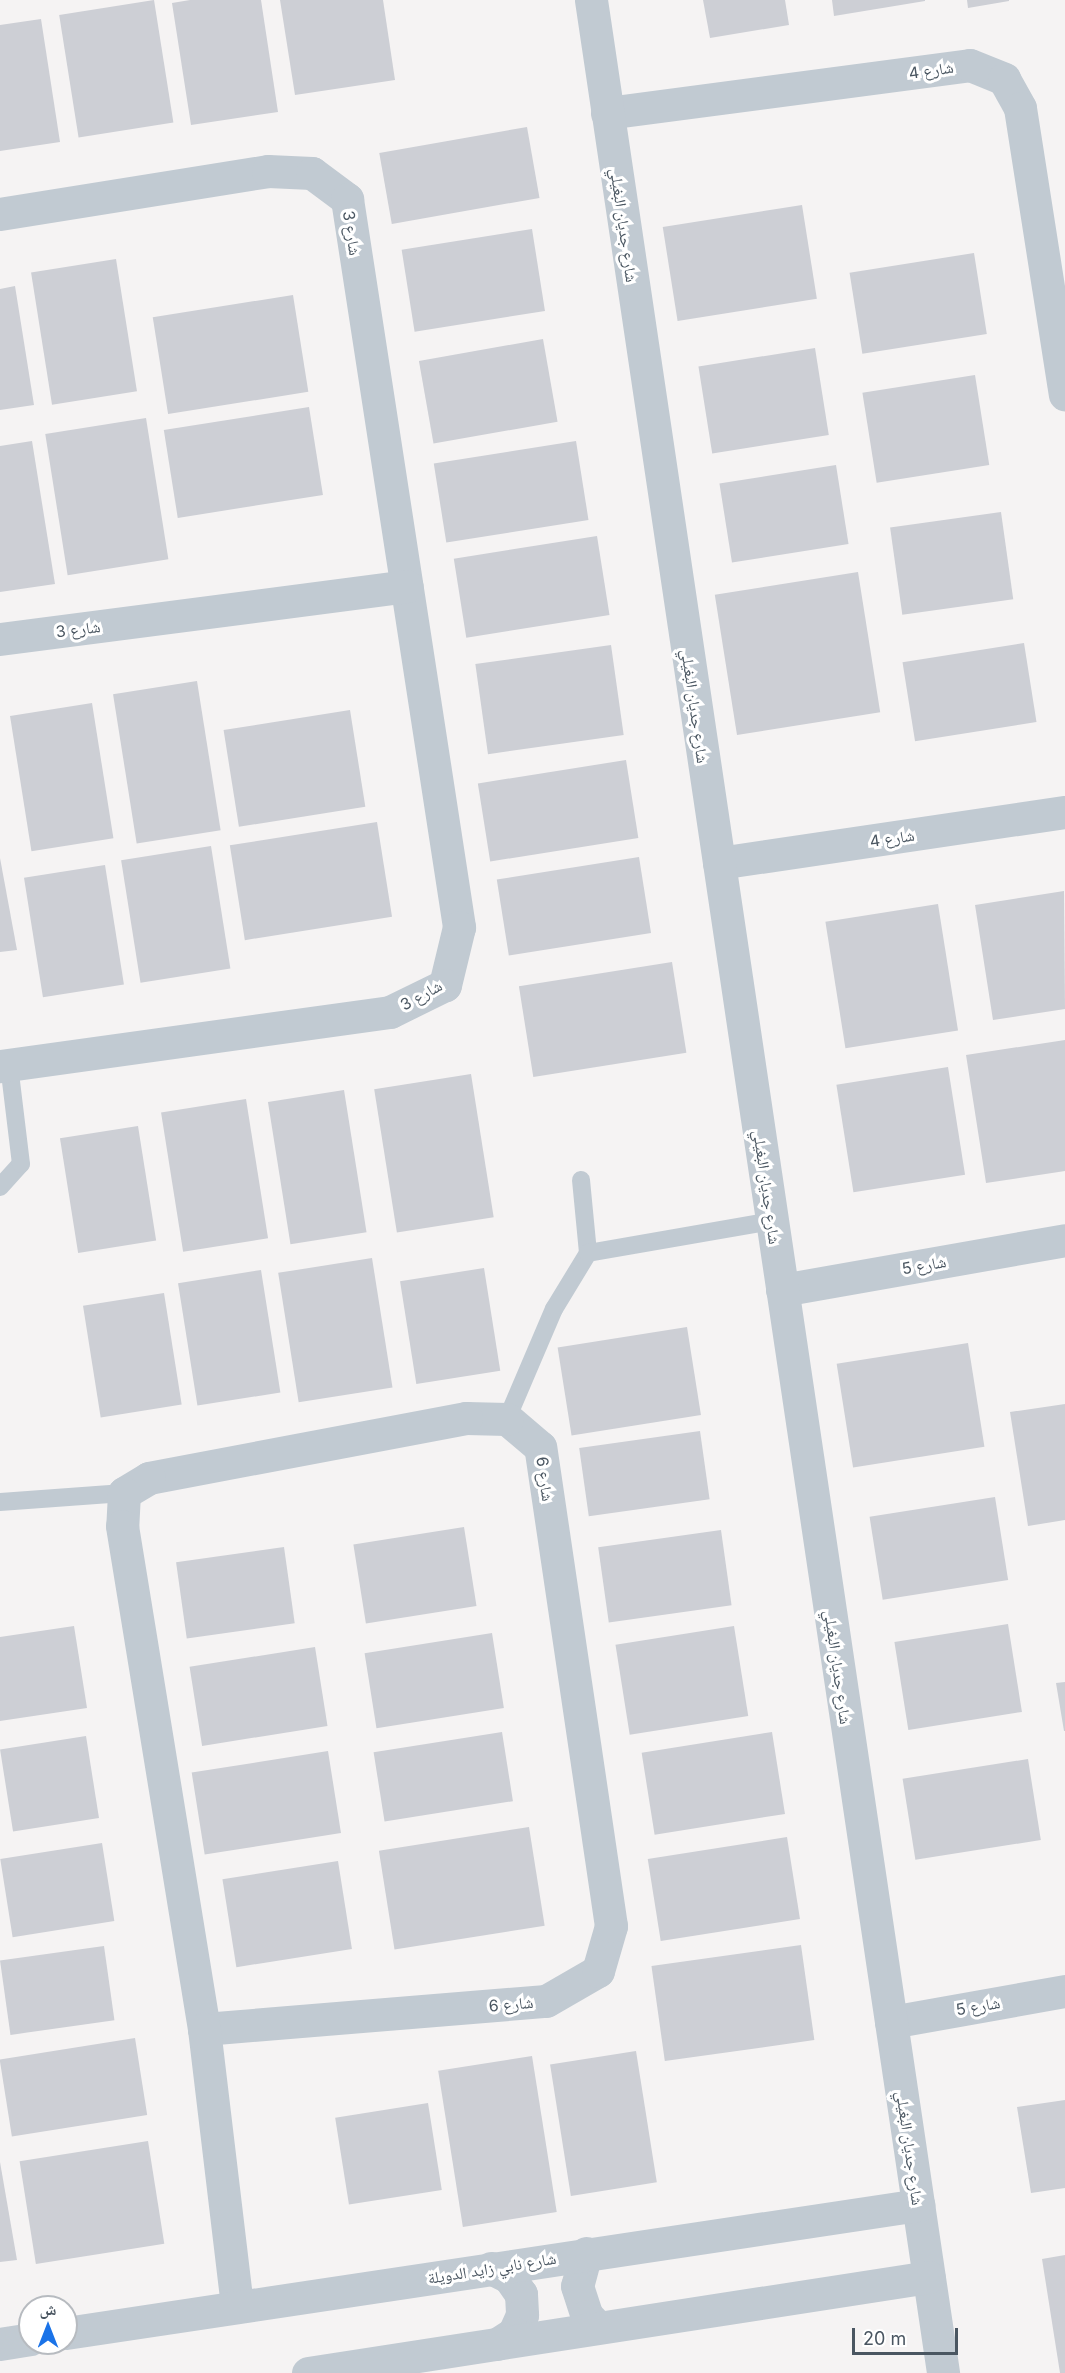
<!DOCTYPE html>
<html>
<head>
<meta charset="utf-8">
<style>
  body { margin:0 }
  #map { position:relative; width:1065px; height:2373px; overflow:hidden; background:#f5f3f3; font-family:Inter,"Noto Naskh Arabic",sans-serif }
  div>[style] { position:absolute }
  .building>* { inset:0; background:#cdcfd5; transform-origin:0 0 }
  .service>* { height:18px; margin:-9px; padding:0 9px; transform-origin:9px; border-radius:9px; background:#c1cad2 }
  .minor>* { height:33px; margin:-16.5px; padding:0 16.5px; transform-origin:16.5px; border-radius:16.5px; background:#c1cad2 }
  .tertiary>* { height:33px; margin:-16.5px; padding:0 16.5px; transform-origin:16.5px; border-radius:16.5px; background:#c1cad2 }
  span { translate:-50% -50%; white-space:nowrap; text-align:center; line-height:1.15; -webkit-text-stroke:6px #fff; paint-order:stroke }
  .street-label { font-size:16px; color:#4a5661 }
  .north { position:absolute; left:18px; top:2295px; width:60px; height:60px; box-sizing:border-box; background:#fff; border:2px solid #b7bbc0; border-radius:50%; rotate:0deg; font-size:16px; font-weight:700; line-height:24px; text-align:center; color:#4a5661 }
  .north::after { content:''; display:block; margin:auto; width:21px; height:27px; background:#1a73e8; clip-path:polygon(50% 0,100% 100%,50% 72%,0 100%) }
  .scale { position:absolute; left:852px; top:2328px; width:106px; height:27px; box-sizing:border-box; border:3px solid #4a5661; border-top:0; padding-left:8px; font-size:18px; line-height:21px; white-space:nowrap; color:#4a5661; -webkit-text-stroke:4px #fff; paint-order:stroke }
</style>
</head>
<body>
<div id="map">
  <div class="building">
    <i style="left:154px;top:0;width:124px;height:96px;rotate:81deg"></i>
    <i style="clip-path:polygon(190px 0,261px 0,278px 112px,191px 125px,172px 3px)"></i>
    <i style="clip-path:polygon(280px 0,383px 0,395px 80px,295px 95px)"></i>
    <i style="clip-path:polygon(703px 0,785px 0,789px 25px,710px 38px)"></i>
    <i style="clip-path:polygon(832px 0,925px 0,925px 1px,834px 16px)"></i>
    <i style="clip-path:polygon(967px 0,1009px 0,1009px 1px,968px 8px)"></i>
    <i style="clip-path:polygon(41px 19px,60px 142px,0 151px,0 25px)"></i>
    <i style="left:527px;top:127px;width:72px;height:150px;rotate:80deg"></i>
    <i style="left:802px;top:205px;width:95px;height:141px;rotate:81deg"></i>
    <i style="left:532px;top:229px;width:83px;height:132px;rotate:81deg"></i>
    <i style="left:974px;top:253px;width:82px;height:126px;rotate:81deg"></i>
    <i style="left:116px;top:259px;width:134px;height:86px;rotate:81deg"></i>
    <i style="clip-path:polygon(15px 286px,34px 405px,0 410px,0 289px)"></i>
    <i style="left:293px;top:295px;width:98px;height:142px;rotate:81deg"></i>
    <i style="left:543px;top:339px;width:84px;height:126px;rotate:80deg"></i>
    <i style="left:815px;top:348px;width:88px;height:118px;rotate:81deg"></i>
    <i style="left:975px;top:375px;width:91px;height:114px;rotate:81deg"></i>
    <i style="left:309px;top:407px;width:89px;height:147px;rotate:81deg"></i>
    <i style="left:146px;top:418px;width:143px;height:102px;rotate:81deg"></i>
    <i style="clip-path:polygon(32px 441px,55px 584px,0 592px,0 446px)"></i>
    <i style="left:576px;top:441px;width:80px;height:144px;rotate:81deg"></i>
    <i style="left:836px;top:465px;width:80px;height:118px;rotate:81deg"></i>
    <i style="left:1001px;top:512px;width:88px;height:112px;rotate:82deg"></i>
    <i style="left:597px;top:536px;width:80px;height:145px;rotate:81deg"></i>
    <i style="left:858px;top:572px;width:142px;height:145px;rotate:81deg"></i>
    <i style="left:1024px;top:643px;width:80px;height:123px;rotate:81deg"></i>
    <i style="left:611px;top:645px;width:91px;height:137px;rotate:82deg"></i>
    <i style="left:197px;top:681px;width:151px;height:85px;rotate:81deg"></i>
    <i style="left:92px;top:703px;width:137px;height:83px;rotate:81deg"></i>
    <i style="left:350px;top:710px;width:98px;height:128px;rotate:81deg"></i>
    <i style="left:626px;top:760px;width:79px;height:150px;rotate:81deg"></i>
    <i style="left:377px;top:822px;width:96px;height:149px;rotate:81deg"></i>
    <i style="left:211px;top:846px;width:124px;height:91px;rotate:81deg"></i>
    <i style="left:639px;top:857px;width:77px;height:144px;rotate:81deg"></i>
    <i style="clip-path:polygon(0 858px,17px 950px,0 952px)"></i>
    <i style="left:105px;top:865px;width:121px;height:82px;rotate:81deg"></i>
    <i style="clip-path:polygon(1064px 891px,1065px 1009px,993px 1020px,975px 905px)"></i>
    <i style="left:938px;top:904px;width:128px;height:114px;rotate:81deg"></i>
    <i style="left:672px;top:962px;width:92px;height:155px;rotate:81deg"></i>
    <i style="clip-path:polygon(1065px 1040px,1065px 1171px,986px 1183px,966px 1055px)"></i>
    <i style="left:948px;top:1067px;width:109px;height:113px;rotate:81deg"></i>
    <i style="left:471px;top:1074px;width:145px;height:98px;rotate:81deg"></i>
    <i style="left:344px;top:1090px;width:144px;height:77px;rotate:81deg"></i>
    <i style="left:246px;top:1099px;width:141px;height:86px;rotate:81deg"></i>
    <i style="left:138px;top:1126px;width:116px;height:79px;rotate:81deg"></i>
    <i style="left:372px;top:1258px;width:131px;height:95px;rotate:81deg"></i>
    <i style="left:484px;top:1268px;width:104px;height:85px;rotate:81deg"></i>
    <i style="left:261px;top:1270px;width:124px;height:84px;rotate:81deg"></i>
    <i style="left:164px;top:1293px;width:113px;height:82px;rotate:81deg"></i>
    <i style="left:687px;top:1327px;width:89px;height:131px;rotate:81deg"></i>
    <i style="left:968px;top:1343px;width:105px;height:133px;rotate:81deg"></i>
    <i style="clip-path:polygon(1065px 1404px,1065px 1520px,1028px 1526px,1010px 1412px)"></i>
    <i style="left:700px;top:1431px;width:69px;height:122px;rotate:82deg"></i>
    <i style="left:995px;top:1497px;width:84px;height:127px;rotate:81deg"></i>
    <i style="left:464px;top:1527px;width:80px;height:112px;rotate:81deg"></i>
    <i style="left:721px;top:1530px;width:76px;height:124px;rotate:82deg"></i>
    <i style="left:284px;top:1547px;width:77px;height:109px;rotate:82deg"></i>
    <i style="left:1008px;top:1624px;width:89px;height:115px;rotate:81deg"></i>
    <i style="clip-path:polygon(74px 1626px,87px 1708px,0 1721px,0 1637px)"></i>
    <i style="left:734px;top:1626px;width:91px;height:120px;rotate:81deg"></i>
    <i style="left:492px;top:1633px;width:76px;height:129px;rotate:81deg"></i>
    <i style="left:315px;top:1647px;width:80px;height:127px;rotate:81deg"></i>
    <i style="clip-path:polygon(1065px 1682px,1065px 1731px,1064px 1731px,1056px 1683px)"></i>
    <i style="left:502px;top:1732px;width:70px;height:130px;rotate:81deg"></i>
    <i style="left:772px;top:1732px;width:83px;height:132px;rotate:81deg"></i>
    <i style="left:86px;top:1736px;width:83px;height:87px;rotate:81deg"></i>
    <i style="left:328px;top:1751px;width:83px;height:138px;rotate:81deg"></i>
    <i style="left:1028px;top:1759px;width:82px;height:127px;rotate:81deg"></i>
    <i style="left:529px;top:1827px;width:100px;height:152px;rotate:81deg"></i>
    <i style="left:787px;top:1837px;width:83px;height:141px;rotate:81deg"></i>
    <i style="left:102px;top:1843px;width:79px;height:103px;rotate:81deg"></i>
    <i style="left:338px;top:1861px;width:89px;height:117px;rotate:81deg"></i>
    <i style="left:801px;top:1945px;width:96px;height:151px;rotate:82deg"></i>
    <i style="left:104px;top:1946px;width:75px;height:105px;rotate:82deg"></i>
    <i style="left:135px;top:2038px;width:78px;height:137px;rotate:81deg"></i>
    <i style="left:636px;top:2051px;width:133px;height:87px;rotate:81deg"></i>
    <i style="left:532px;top:2056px;width:158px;height:95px;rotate:81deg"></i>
    <i style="clip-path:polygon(1065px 2100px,1065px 2188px,1031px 2193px,1017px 2107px)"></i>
    <i style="left:428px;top:2103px;width:88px;height:94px;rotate:81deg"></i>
    <i style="left:148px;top:2141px;width:104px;height:130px;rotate:81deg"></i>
    <i style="clip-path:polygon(0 2162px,17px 2260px,0 2262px)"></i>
    <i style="clip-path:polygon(1065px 2255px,1065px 2373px,1060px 2373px,1042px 2259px)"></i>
  </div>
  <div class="service">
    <i style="left:581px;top:1180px;width:73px;rotate:84.5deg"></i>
    <i style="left:0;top:1187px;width:31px;rotate:-48deg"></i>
    <i style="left:21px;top:1164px;width:100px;rotate:-96.9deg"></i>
    <i style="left:507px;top:1419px;width:120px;rotate:-66.9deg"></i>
    <i style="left:554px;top:1309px;width:66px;rotate:-58.7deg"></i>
    <i style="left:588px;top:1253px;width:187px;rotate:-9.9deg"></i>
    <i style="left:0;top:1502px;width:124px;rotate:-4.2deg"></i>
  </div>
  <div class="minor">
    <i style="left:607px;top:113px;width:366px;rotate:-7.5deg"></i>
    <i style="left:970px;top:65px;width:37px;rotate:22deg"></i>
    <i style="left:1004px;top:79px;width:33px;rotate:61deg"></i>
    <i style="left:1020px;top:108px;width:290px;rotate:81.1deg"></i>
    <i style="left:0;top:214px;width:271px;rotate:-9.1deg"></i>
    <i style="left:268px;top:171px;width:44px;rotate:2.6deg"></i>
    <i style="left:312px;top:173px;width:44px;rotate:36.6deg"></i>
    <i style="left:347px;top:199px;width:737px;rotate:81.25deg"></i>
    <i style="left:459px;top:927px;width:60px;rotate:103.6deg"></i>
    <i style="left:445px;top:985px;width:61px;rotate:153.9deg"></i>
    <i style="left:390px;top:1012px;width:394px;rotate:172.1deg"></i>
    <i style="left:0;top:639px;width:410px;rotate:-7.4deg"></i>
    <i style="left:719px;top:863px;width:350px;rotate:-8.4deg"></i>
    <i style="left:782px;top:1290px;width:287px;rotate:-10deg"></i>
    <i style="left:891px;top:2022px;width:177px;rotate:-10.1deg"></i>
    <i style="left:204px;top:2029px;width:343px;rotate:-4.7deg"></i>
    <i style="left:546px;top:2001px;width:60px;rotate:-30deg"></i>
    <i style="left:598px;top:1971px;width:47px;rotate:-73.9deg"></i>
    <i style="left:611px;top:1926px;width:484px;rotate:-98.4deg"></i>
    <i style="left:540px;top:1447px;width:43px;rotate:-139.7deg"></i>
    <i style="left:507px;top:1419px;width:41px;rotate:-178.6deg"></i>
    <i style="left:466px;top:1418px;width:323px;rotate:169.3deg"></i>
    <i style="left:149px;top:1478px;width:29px;rotate:149deg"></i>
    <i style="left:124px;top:1493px;width:33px;rotate:93deg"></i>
    <i style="left:122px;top:1526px;width:510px;rotate:80.74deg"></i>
    <i style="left:204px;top:2029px;width:279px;rotate:83.2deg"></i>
  </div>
  <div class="tertiary">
    <i style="left:591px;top:0;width:2399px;rotate:81.56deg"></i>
    <i style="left:586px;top:2253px;width:34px;rotate:105deg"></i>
    <i style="left:577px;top:2286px;width:32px;rotate:72deg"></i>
    <i style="left:587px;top:2316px;width:16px;rotate:45deg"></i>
    <i style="left:491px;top:2268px;width:20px;rotate:27deg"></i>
    <i style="left:509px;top:2277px;width:21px;rotate:55deg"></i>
    <i style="left:521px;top:2294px;width:21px;rotate:87deg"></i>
    <i style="left:522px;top:2315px;width:20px;rotate:114deg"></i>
    <i style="left:514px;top:2333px;width:20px;rotate:147deg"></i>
    <i style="left:66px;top:2333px;width:862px;rotate:-8.54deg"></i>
    <i style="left:0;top:2344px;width:30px;rotate:-9deg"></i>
    <i style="left:308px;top:2373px;width:628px;rotate:-8.79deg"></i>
  </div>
  <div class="street-label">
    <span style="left:931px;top:70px;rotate:-8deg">شارع 4</span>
    <span style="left:624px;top:225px;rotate:82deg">شارع جديان البغيلي</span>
    <span style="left:352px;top:233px;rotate:81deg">شارع 3</span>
    <span style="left:78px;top:629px;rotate:-7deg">شارع 3</span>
    <span style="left:695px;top:706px;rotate:82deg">شارع جديان البغيلي</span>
    <span style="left:892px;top:838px;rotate:-8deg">شارع 4</span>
    <span style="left:421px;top:995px;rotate:-29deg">شارع 3</span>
    <span style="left:767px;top:1187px;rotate:82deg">شارع جديان البغيلي</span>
    <span style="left:924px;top:1265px;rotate:-10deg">شارع 5</span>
    <span style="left:545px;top:1479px;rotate:82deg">شارع 6</span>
    <span style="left:838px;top:1667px;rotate:82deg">شارع جديان البغيلي</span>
    <span style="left:511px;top:2004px;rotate:-5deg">شارع 6</span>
    <span style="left:978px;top:2006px;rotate:-10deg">شارع 5</span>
    <span style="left:910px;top:2148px;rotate:82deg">شارع جديان البغيلي</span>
    <span style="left:492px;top:2268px;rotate:-9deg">شارع نابي زايد الدويلة</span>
  </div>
  <div class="north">ش</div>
  <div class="scale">20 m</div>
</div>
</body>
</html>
